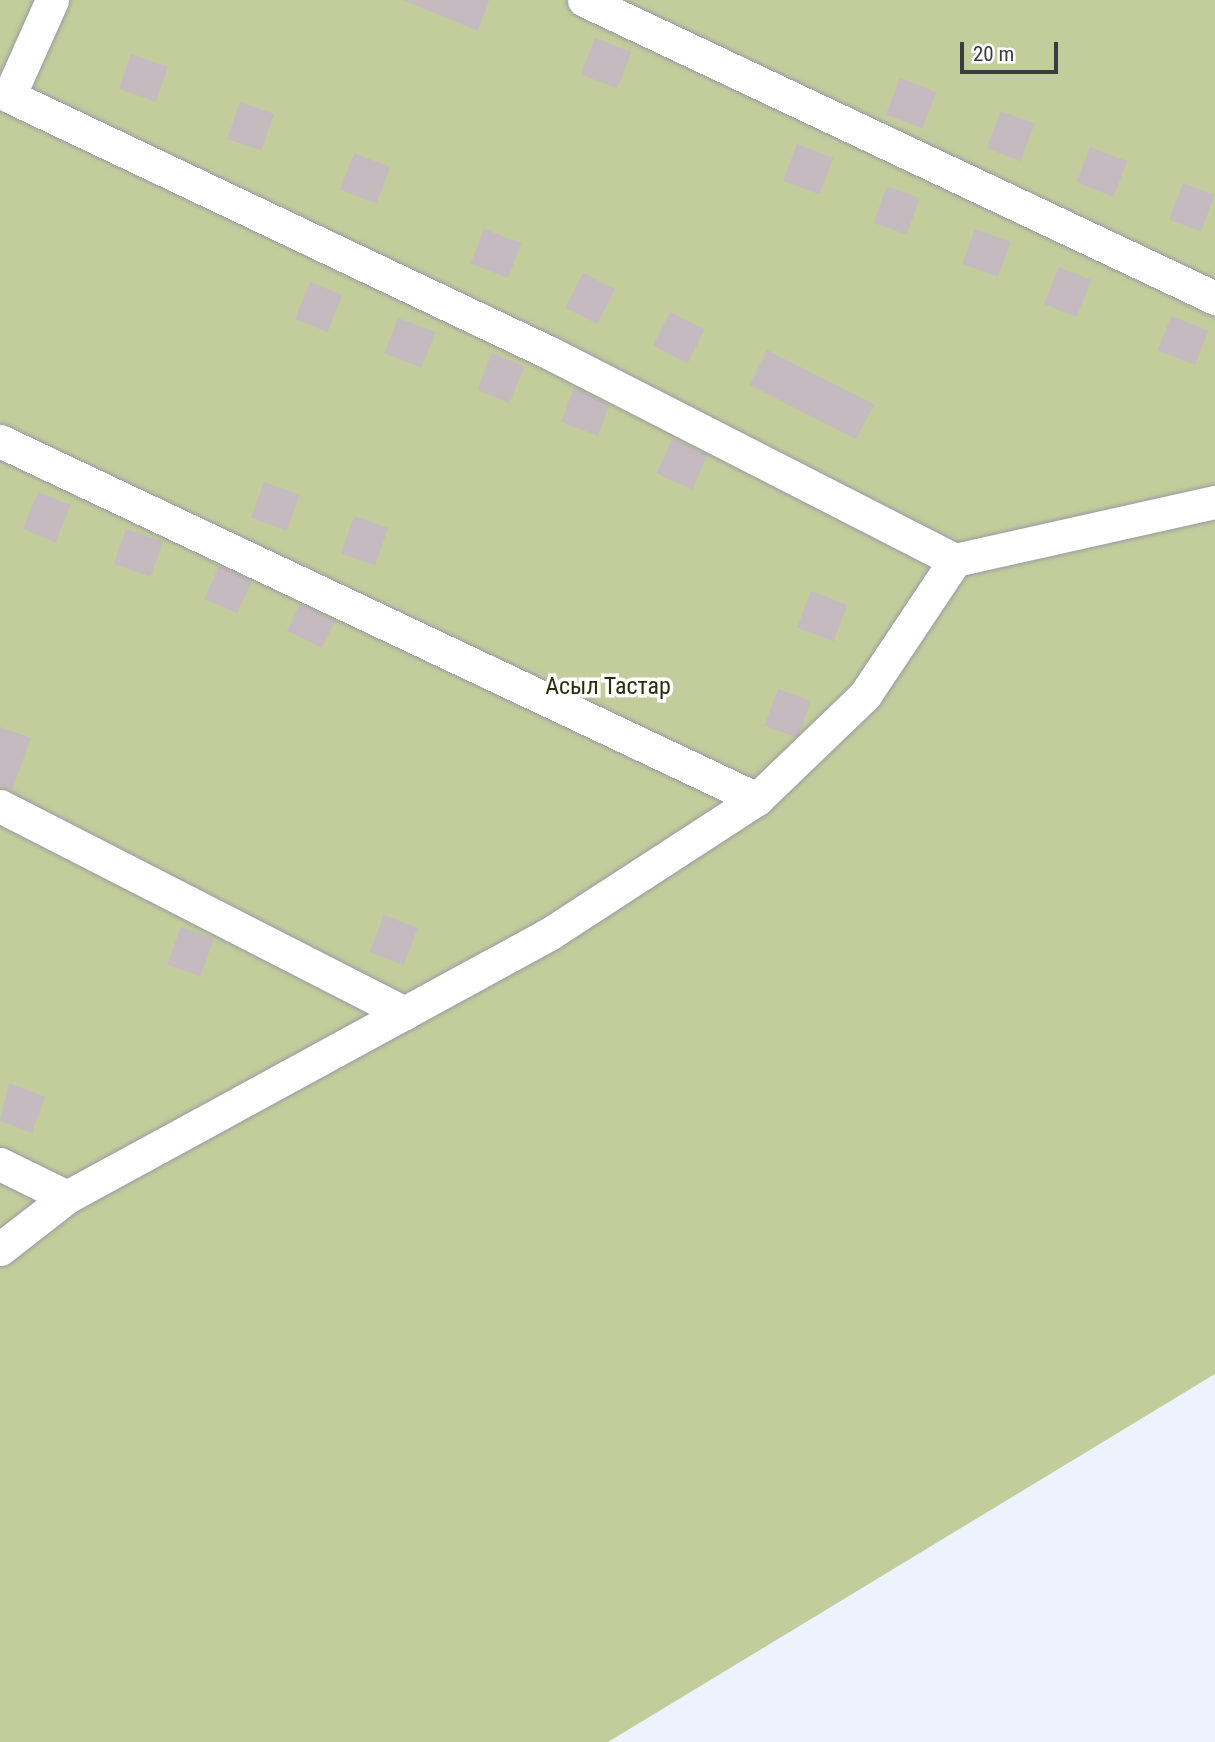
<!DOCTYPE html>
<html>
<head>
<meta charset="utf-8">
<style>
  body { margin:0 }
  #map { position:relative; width:1215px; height:1742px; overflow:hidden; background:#edf3fc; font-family:"Roboto Condensed",sans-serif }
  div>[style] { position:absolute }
  .green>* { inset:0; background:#c3cd9b }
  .building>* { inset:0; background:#c5babf; transform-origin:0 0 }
  .roads { filter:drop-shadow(0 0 2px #969ba3) drop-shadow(0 0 2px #969ba3) }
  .street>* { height:33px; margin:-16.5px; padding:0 16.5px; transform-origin:16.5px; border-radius:16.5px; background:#fff }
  span { translate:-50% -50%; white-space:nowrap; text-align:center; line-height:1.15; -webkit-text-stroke:7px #fff; paint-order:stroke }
  .park-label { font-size:24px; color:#292f0d }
  .scale { position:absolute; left:960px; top:42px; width:98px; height:32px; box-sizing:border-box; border:4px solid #393b3f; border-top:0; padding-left:9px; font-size:21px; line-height:24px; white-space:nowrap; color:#393b3f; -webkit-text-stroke:5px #fff; paint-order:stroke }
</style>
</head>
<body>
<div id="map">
  <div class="green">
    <i style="clip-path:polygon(0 0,1215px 0,1215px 1374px,608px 1742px,0 1742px)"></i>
  </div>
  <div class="building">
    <i style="clip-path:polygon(403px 0,489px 0,478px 31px)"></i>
    <i style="left:595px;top:38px;width:39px;height:39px;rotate:21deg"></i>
    <i style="left:131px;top:54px;width:39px;height:37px;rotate:19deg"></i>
    <i style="left:900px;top:78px;width:39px;height:39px;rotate:21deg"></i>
    <i style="left:240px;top:102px;width:36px;height:39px;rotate:19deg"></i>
    <i style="left:1001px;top:111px;width:36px;height:40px;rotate:21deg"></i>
    <i style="left:797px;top:144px;width:39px;height:39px;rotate:21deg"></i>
    <i style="left:1090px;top:147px;width:40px;height:38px;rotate:21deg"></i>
    <i style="left:354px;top:153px;width:39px;height:39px;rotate:21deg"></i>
    <i style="left:1183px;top:183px;width:34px;height:39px;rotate:21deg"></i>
    <i style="left:887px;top:186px;width:35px;height:39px;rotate:20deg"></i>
    <i style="left:484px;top:229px;width:40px;height:37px;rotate:21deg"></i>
    <i style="left:975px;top:229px;width:38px;height:37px;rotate:20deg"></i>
    <i style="left:1059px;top:267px;width:35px;height:40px;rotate:22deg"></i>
    <i style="left:583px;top:273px;width:36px;height:39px;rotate:27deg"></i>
    <i style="left:310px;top:282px;width:35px;height:40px;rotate:22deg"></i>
    <i style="left:670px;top:312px;width:39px;height:38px;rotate:27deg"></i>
    <i style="left:1171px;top:316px;width:40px;height:37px;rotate:21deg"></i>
    <i style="left:398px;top:318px;width:40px;height:38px;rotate:21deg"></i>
    <i style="left:767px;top:350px;width:120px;height:39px;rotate:27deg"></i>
    <i style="left:492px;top:353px;width:35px;height:40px;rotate:22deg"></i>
    <i style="clip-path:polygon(574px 387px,609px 405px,598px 436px,561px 422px)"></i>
    <i style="left:672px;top:439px;width:39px;height:38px;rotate:24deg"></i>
    <i style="left:264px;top:482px;width:38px;height:38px;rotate:20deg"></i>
    <i style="left:38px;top:492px;width:35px;height:40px;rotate:22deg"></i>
    <i style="left:354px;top:516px;width:36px;height:40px;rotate:19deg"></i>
    <i style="left:126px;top:529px;width:39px;height:37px;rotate:19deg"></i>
    <i style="left:219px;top:566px;width:36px;height:36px;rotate:24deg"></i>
    <i style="left:811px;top:591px;width:39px;height:39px;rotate:21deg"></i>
    <i style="left:300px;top:604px;width:39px;height:30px;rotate:26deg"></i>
    <i style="left:778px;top:689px;width:35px;height:39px;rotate:20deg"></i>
    <i style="clip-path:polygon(0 727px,31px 738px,12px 790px,0 787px)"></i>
    <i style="left:384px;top:915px;width:36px;height:40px;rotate:21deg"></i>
    <i style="left:181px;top:927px;width:35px;height:40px;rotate:20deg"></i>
    <i style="clip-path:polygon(9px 1083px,45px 1097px,32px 1133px,0 1121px)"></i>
  </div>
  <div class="roads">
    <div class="street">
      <i style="left:52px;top:0;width:105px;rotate:114.1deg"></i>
      <i style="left:9px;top:96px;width:599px;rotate:25.41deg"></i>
      <i style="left:550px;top:353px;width:455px;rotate:27.1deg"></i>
      <i style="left:955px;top:560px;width:266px;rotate:-12.6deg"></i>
      <i style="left:584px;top:0;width:698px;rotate:25.28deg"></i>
      <i style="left:0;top:441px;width:837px;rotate:25.31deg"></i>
      <i style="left:757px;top:799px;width:246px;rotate:147deg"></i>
      <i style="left:551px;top:933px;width:551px;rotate:151.39deg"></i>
      <i style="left:67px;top:1197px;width:85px;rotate:142.2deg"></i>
      <i style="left:757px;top:799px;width:150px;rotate:-43.9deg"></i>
      <i style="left:865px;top:695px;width:162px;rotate:-56.3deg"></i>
      <i style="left:0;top:806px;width:455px;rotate:27.1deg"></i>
      <i style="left:0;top:1164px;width:75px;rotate:26.2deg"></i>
    </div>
  </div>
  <div class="park-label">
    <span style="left:608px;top:687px">Асыл Тастар</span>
  </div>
  <div class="scale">20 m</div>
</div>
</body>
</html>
